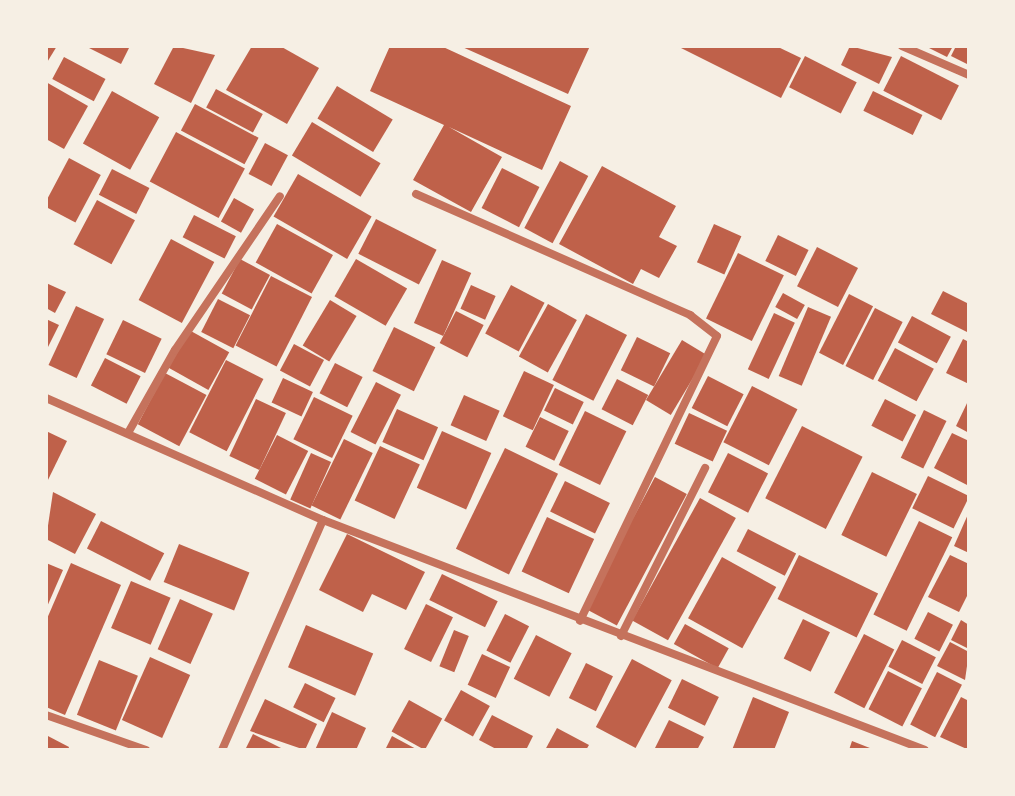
<!DOCTYPE html>
<html>
<head>
<meta charset="utf-8">
<style>
  body { margin:0 }
  #map { position:relative; width:1015px; height:796px; overflow:hidden; background:#f6efe4; font-family:Signika,sans-serif }
  div>[style] { position:absolute }
  .building>* { inset:0; background:#bf614a; transform-origin:0 0 }
  .minor>* { height:8px; margin:-4px; padding:0 4px; transform-origin:4px; border-radius:4px; background:#c5725c }
  span { translate:-50% -50%; white-space:nowrap; text-align:center; line-height:1.15; -webkit-text-stroke:6px #f6efe4; paint-order:stroke }
  .frame { position:absolute; inset:0; border:48px solid #f6efe4; pointer-events:none }
</style>
</head>
<body>
<div id="map">
  <div class="building">
    <i style="clip-path:polygon(46px 46px,57px 46px,46px 64px)"></i>
    <i style="clip-path:polygon(85px 46px,130px 46px,121px 64px)"></i>
    <i style="clip-path:polygon(174px 46px,215px 55px,191px 103px,154px 84px)"></i>
    <i style="clip-path:polygon(252px 46px,280px 46px,319px 68px,287px 124px,226px 90px)"></i>
    <i style="clip-path:polygon(390px 46px,441px 46px,571px 106px,542px 170px,449px 127px,502px 157px,471px 212px,413px 180px,444px 125px,370px 91px)"></i>
    <i style="clip-path:polygon(460px 46px,590px 46px,568px 94px)"></i>
    <i style="clip-path:polygon(677px 46px,776px 46px,801px 58px,781px 98px)"></i>
    <i style="clip-path:polygon(850px 46px,892px 57px,879px 84px,841px 65px)"></i>
    <i style="clip-path:polygon(925px 46px,953px 46px,947px 57px)"></i>
    <i style="clip-path:polygon(956px 46px,969px 46px,969px 65px,951px 56px)"></i>
    <i style="left:805px;top:56px;width:58px;height:35px;rotate:27deg"></i>
    <i style="left:901px;top:56px;width:65px;height:39px;rotate:27deg"></i>
    <i style="left:64px;top:57px;width:47px;height:25px;rotate:28deg"></i>
    <i style="clip-path:polygon(46px 82px,88px 106px,64px 149px,46px 139px)"></i>
    <i style="left:337px;top:86px;width:65px;height:38px;rotate:31deg"></i>
    <i style="left:216px;top:89px;width:53px;height:21px;rotate:28deg"></i>
    <i style="left:112px;top:91px;width:54px;height:60px;rotate:29deg"></i>
    <i style="left:873px;top:91px;width:55px;height:22px;rotate:26deg"></i>
    <i style="left:195px;top:104px;width:72px;height:30px;rotate:28deg"></i>
    <i style="left:312px;top:122px;width:80px;height:39px;rotate:31deg"></i>
    <i style="left:176px;top:132px;width:78px;height:56px;rotate:28deg"></i>
    <i style="left:265px;top:143px;width:26px;height:35px;rotate:28deg"></i>
    <i style="left:69px;top:158px;width:36px;height:54px;rotate:28deg"></i>
    <i style="left:560px;top:161px;width:32px;height:76px;rotate:28deg"></i>
    <i style="clip-path:polygon(602px 166px,676px 206px,659px 237px,677px 246px,659px 278px,641px 269px,633px 284px,559px 244px)"></i>
    <i style="left:502px;top:168px;width:42px;height:45px;rotate:27deg"></i>
    <i style="left:112px;top:169px;width:42px;height:29px;rotate:27deg"></i>
    <i style="left:298px;top:174px;width:85px;height:49px;rotate:30deg"></i>
    <i style="left:234px;top:198px;width:23px;height:27px;rotate:29deg"></i>
    <i style="left:97px;top:200px;width:43px;height:50px;rotate:28deg"></i>
    <i style="left:194px;top:215px;width:47px;height:25px;rotate:27deg"></i>
    <i style="left:376px;top:219px;width:68px;height:39px;rotate:27deg"></i>
    <i style="left:277px;top:224px;width:64px;height:44px;rotate:29deg"></i>
    <i style="left:714px;top:224px;width:30px;height:42px;rotate:24deg"></i>
    <i style="left:778px;top:235px;width:34px;height:29px;rotate:26deg"></i>
    <i style="left:171px;top:239px;width:49px;height:69px;rotate:28deg"></i>
    <i style="left:817px;top:247px;width:46px;height:44px;rotate:27deg"></i>
    <i style="left:738px;top:253px;width:51px;height:73px;rotate:26deg"></i>
    <i style="left:240px;top:259px;width:34px;height:39px;rotate:28deg"></i>
    <i style="left:356px;top:259px;width:59px;height:43px;rotate:30deg"></i>
    <i style="left:442px;top:260px;width:32px;height:69px;rotate:24deg"></i>
    <i style="left:271px;top:276px;width:46px;height:78px;rotate:27deg"></i>
    <i style="clip-path:polygon(46px 283px,66px 292px,55px 313px,46px 308px)"></i>
    <i style="left:471px;top:285px;width:27px;height:26px;rotate:24deg"></i>
    <i style="left:511px;top:285px;width:38px;height:55px;rotate:28deg"></i>
    <i style="clip-path:polygon(943px 291px,969px 304px,969px 333px,931px 314px)"></i>
    <i style="left:783px;top:293px;width:25px;height:16px;rotate:29deg"></i>
    <i style="left:849px;top:294px;width:27px;height:66px;rotate:27deg"></i>
    <i style="left:218px;top:299px;width:36px;height:37px;rotate:27deg"></i>
    <i style="left:330px;top:300px;width:31px;height:53px;rotate:31deg"></i>
    <i style="left:548px;top:304px;width:33px;height:60px;rotate:29deg"></i>
    <i style="left:76px;top:306px;width:31px;height:65px;rotate:25deg"></i>
    <i style="left:808px;top:307px;width:25px;height:75px;rotate:23deg"></i>
    <i style="left:875px;top:308px;width:31px;height:65px;rotate:27deg"></i>
    <i style="left:456px;top:311px;width:31px;height:36px;rotate:27deg"></i>
    <i style="left:774px;top:313px;width:23px;height:62px;rotate:25deg"></i>
    <i style="left:586px;top:314px;width:46px;height:74px;rotate:27deg"></i>
    <i style="left:912px;top:316px;width:44px;height:30px;rotate:28deg"></i>
    <i style="clip-path:polygon(46px 319px,59px 325px,46px 351px)"></i>
    <i style="left:123px;top:320px;width:43px;height:38px;rotate:26deg"></i>
    <i style="left:394px;top:327px;width:46px;height:49px;rotate:26deg"></i>
    <i style="left:189px;top:330px;width:46px;height:43px;rotate:29deg"></i>
    <i style="left:637px;top:337px;width:37px;height:37px;rotate:26deg"></i>
    <i style="clip-path:polygon(963px 339px,969px 342px,969px 384px,946px 373px)"></i>
    <i style="left:682px;top:340px;width:29px;height:70px;rotate:31deg"></i>
    <i style="left:294px;top:344px;width:34px;height:30px;rotate:28deg"></i>
    <i style="left:895px;top:348px;width:44px;height:37px;rotate:28deg"></i>
    <i style="left:105px;top:358px;width:40px;height:31px;rotate:27deg"></i>
    <i style="left:226px;top:360px;width:42px;height:81px;rotate:27deg"></i>
    <i style="left:335px;top:363px;width:31px;height:34px;rotate:27deg"></i>
    <i style="left:524px;top:371px;width:33px;height:50px;rotate:25deg"></i>
    <i style="left:165px;top:373px;width:47px;height:58px;rotate:28deg"></i>
    <i style="left:708px;top:376px;width:40px;height:36px;rotate:27deg"></i>
    <i style="left:283px;top:378px;width:33px;height:27px;rotate:25deg"></i>
    <i style="left:617px;top:379px;width:35px;height:34px;rotate:27deg"></i>
    <i style="left:376px;top:382px;width:28px;height:56px;rotate:27deg"></i>
    <i style="left:752px;top:386px;width:51px;height:63px;rotate:27deg"></i>
    <i style="left:555px;top:388px;width:32px;height:25px;rotate:26deg"></i>
    <i style="left:464px;top:395px;width:39px;height:33px;rotate:24deg"></i>
    <i style="left:314px;top:397px;width:43px;height:47px;rotate:26deg"></i>
    <i style="left:256px;top:399px;width:33px;height:63px;rotate:25deg"></i>
    <i style="left:885px;top:399px;width:35px;height:30px;rotate:27deg"></i>
    <i style="clip-path:polygon(969px 399px,969px 433px,956px 426px)"></i>
    <i style="left:397px;top:409px;width:45px;height:36px;rotate:24deg"></i>
    <i style="left:924px;top:410px;width:25px;height:53px;rotate:26deg"></i>
    <i style="left:585px;top:411px;width:46px;height:60px;rotate:26deg"></i>
    <i style="left:689px;top:413px;width:42px;height:34px;rotate:25deg"></i>
    <i style="left:540px;top:417px;width:32px;height:33px;rotate:26deg"></i>
    <i style="left:802px;top:426px;width:68px;height:81px;rotate:27deg"></i>
    <i style="clip-path:polygon(46px 431px,67px 441px,46px 484px)"></i>
    <i style="left:442px;top:431px;width:54px;height:62px;rotate:24deg"></i>
    <i style="clip-path:polygon(952px 433px,969px 441px,969px 486px,934px 468px)"></i>
    <i style="left:277px;top:435px;width:35px;height:49px;rotate:27deg"></i>
    <i style="left:344px;top:439px;width:32px;height:74px;rotate:26deg"></i>
    <i style="left:380px;top:446px;width:44px;height:60px;rotate:25deg"></i>
    <i style="left:505px;top:448px;width:59px;height:112px;rotate:26deg"></i>
    <i style="left:311px;top:453px;width:22px;height:51px;rotate:24deg"></i>
    <i style="left:728px;top:453px;width:45px;height:44px;rotate:27deg"></i>
    <i style="left:872px;top:472px;width:50px;height:70px;rotate:26deg"></i>
    <i style="left:928px;top:476px;width:46px;height:36px;rotate:26deg"></i>
    <i style="left:655px;top:477px;width:36px;height:149px;rotate:28deg"></i>
    <i style="left:565px;top:481px;width:50px;height:34px;rotate:26deg"></i>
    <i style="clip-path:polygon(53px 492px,96px 514px,75px 554px,46px 539px)"></i>
    <i style="left:700px;top:498px;width:41px;height:140px;rotate:29deg"></i>
    <i style="clip-path:polygon(969px 512px,969px 553px,954px 546px)"></i>
    <i style="left:547px;top:517px;width:52px;height:60px;rotate:25deg"></i>
    <i style="left:101px;top:521px;width:71px;height:31px;rotate:27deg"></i>
    <i style="left:919px;top:521px;width:37px;height:104px;rotate:26deg"></i>
    <i style="left:748px;top:529px;width:54px;height:25px;rotate:27deg"></i>
    <i style="clip-path:polygon(347px 534px,425px 572px,406px 610px,372px 594px,363px 612px,319px 590px)"></i>
    <i style="left:179px;top:544px;width:76px;height:41px;rotate:22deg"></i>
    <i style="left:799px;top:555px;width:88px;height:49px;rotate:26deg"></i>
    <i style="clip-path:polygon(950px 555px,969px 564px,969px 592px,959px 612px,928px 597px)"></i>
    <i style="left:722px;top:557px;width:62px;height:70px;rotate:29deg"></i>
    <i style="clip-path:polygon(46px 563px,63px 570px,46px 609px)"></i>
    <i style="clip-path:polygon(71px 563px,121px 585px,65px 715px,46px 707px,46px 621px)"></i>
    <i style="left:442px;top:574px;width:62px;height:29px;rotate:26deg"></i>
    <i style="left:131px;top:581px;width:43px;height:51px;rotate:23deg"></i>
    <i style="left:180px;top:599px;width:36px;height:55px;rotate:24deg"></i>
    <i style="left:426px;top:604px;width:30px;height:50px;rotate:26deg"></i>
    <i style="left:928px;top:612px;width:28px;height:30px;rotate:27deg"></i>
    <i style="left:505px;top:614px;width:27px;height:41px;rotate:27deg"></i>
    <i style="left:803px;top:619px;width:30px;height:44px;rotate:26deg"></i>
    <i style="clip-path:polygon(961px 620px,969px 625px,969px 649px,951px 640px)"></i>
    <i style="left:685px;top:624px;width:50px;height:23px;rotate:29deg"></i>
    <i style="left:306px;top:625px;width:73px;height:46px;rotate:23deg"></i>
    <i style="left:454px;top:630px;width:16px;height:39px;rotate:22deg"></i>
    <i style="left:864px;top:634px;width:34px;height:66px;rotate:27deg"></i>
    <i style="left:536px;top:635px;width:40px;height:49px;rotate:27deg"></i>
    <i style="left:902px;top:640px;width:38px;height:30px;rotate:27deg"></i>
    <i style="clip-path:polygon(950px 642px,969px 652px,965px 680px,937px 666px)"></i>
    <i style="left:482px;top:654px;width:31px;height:34px;rotate:25deg"></i>
    <i style="left:150px;top:657px;width:44px;height:69px;rotate:24deg"></i>
    <i style="left:632px;top:659px;width:45px;height:77px;rotate:28deg"></i>
    <i style="left:99px;top:660px;width:42px;height:59px;rotate:22deg"></i>
    <i style="left:586px;top:663px;width:30px;height:39px;rotate:26deg"></i>
    <i style="left:888px;top:671px;width:38px;height:43px;rotate:27deg"></i>
    <i style="left:937px;top:672px;width:28px;height:59px;rotate:27deg"></i>
    <i style="left:682px;top:679px;width:41px;height:32px;rotate:26deg"></i>
    <i style="left:305px;top:683px;width:34px;height:27px;rotate:26deg"></i>
    <i style="left:461px;top:690px;width:33px;height:35px;rotate:29deg"></i>
    <i style="clip-path:polygon(753px 697px,789px 712px,774px 750px,732px 750px)"></i>
    <i style="clip-path:polygon(961px 697px,969px 701px,969px 750px,940px 737px)"></i>
    <i style="clip-path:polygon(265px 699px,317px 724px,305px 750px,250px 731px)"></i>
    <i style="left:409px;top:700px;width:38px;height:36px;rotate:29deg"></i>
    <i style="clip-path:polygon(332px 712px,366px 728px,356px 750px,315px 750px)"></i>
    <i style="clip-path:polygon(492px 715px,533px 736px,526px 750px,498px 750px,479px 740px)"></i>
    <i style="clip-path:polygon(669px 720px,704px 737px,697px 750px,654px 750px)"></i>
    <i style="clip-path:polygon(557px 728px,589px 745px,586px 750px,545px 750px)"></i>
    <i style="clip-path:polygon(253px 734px,285px 750px,245px 750px)"></i>
    <i style="clip-path:polygon(46px 735px,69px 747px,68px 750px,46px 750px)"></i>
    <i style="clip-path:polygon(392px 736px,418px 750px,385px 750px)"></i>
    <i style="clip-path:polygon(852px 741px,875px 750px,849px 750px)"></i>
  </div>
  <div class="minor">
    <i style="left:902px;top:46px;width:73px;rotate:23.4deg"></i>
    <i style="left:416px;top:194px;width:300px;rotate:23.8deg"></i>
    <i style="left:690px;top:315px;width:34px;rotate:38deg"></i>
    <i style="left:717px;top:336px;width:316px;rotate:115.7deg"></i>
    <i style="left:46px;top:398px;width:303px;rotate:23.8deg"></i>
    <i style="left:323px;top:520px;width:644px;rotate:20.91deg"></i>
    <i style="left:128px;top:433px;width:95px;rotate:-60.5deg"></i>
    <i style="left:175px;top:350px;width:186px;rotate:-55.7deg"></i>
    <i style="left:621px;top:636px;width:188px;rotate:-63.4deg"></i>
    <i style="left:46px;top:715px;width:106px;rotate:19.3deg"></i>
    <i style="left:222px;top:750px;width:251px;rotate:-66.3deg"></i>
  </div>
  <div class="frame"></div>
</div>
</body>
</html>
